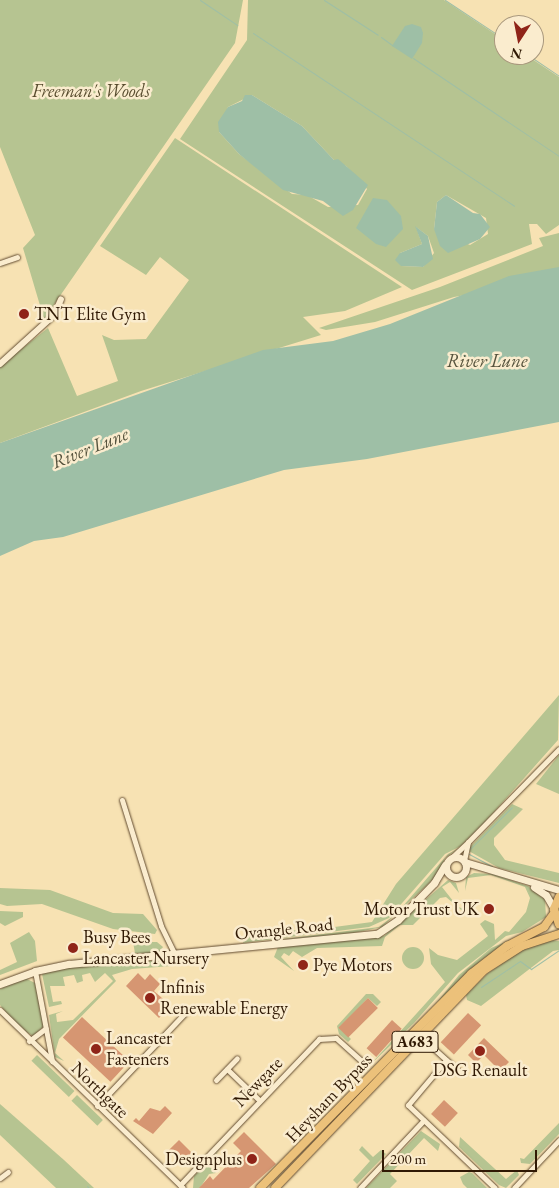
<!DOCTYPE html>
<html>
<head>
<meta charset="utf-8">
<style>
  body { margin:0 }
  #map { position:relative; width:559px; height:1188px; overflow:hidden; background:#f7e2b3; font-family:"EB Garamond",serif }
  div>[style] { position:absolute }
  .green>* { inset:0; background:#b6c491; transform-origin:0 0 }
  .round { border-radius:50% }
  .water>* { inset:0; background:#9ebfa6 }
  .stream>* { height:1px; margin:-0.5px; padding:0 0.5px; transform-origin:0.5px; border-radius:0.5px; background:#9ebfa6 }
  .building>* { inset:0; background:#d69672; transform-origin:0 0 }
  .roads { filter:drop-shadow(0 0 1px #624b30) drop-shadow(0 0 1px #624b30) }
  .minor>* { height:5px; margin:-2.5px; padding:0 2.5px; transform-origin:2.5px; border-radius:2.5px; background:#faecce }
  .tertiary>* { height:6px; margin:-3px; padding:0 3px; transform-origin:3px; border-radius:3px; background:#faecce }
  .secondary>* { height:7px; margin:-3.5px; padding:0 3.5px; transform-origin:3.5px; border-radius:3.5px; background:#faecce }
  .secondary>.ring { margin:-3.5px; padding:0; box-sizing:content-box; background:none; border:7px solid #faecce; border-radius:50% }
  .trunk>* { height:8px; margin:-4px; padding:0 4px; transform-origin:4px; border-radius:4px; background:#ecc17a }
  .dots>* { width:14px; height:14px; translate:-50% -50%; box-sizing:border-box; border:2px solid #faecce; border-radius:50% }
  span { translate:-50% -50%; white-space:nowrap; text-align:center; line-height:1.15; -webkit-text-stroke:5px #faecce; paint-order:stroke }
  .shield-label span { padding:1px 4px; background:#faecce; border:1px solid; border-radius:4px; -webkit-text-stroke-width:0 }
  .shield-label { font-size:16px; color:#301904; font-weight:700 }
  .park-label { font-size:18px; color:#584c2e; font-style:italic }
  .poi-label { font-size:18px; color:#301904 }
  .left { translate:0 -50%; text-align:left }
  .right { translate:-100% -50%; text-align:right }
  .street-label { font-size:18px; color:#301904 }
  .water-label { font-size:19px; color:#56533d; font-style:italic }
  .north { position:absolute; left:494px; top:15px; width:50px; height:50px; box-sizing:border-box; background:#faecce; border:1px solid #a9987d; border-radius:50%; rotate:191deg; font-size:14px; font-weight:700; line-height:20px; text-align:center; color:#301904 }
  .north::after { content:''; display:block; margin:auto; width:18px; height:22px; background:#8f2418; clip-path:polygon(50% 0,100% 100%,50% 72%,0 100%) }
  .scale { position:absolute; left:382px; top:1150px; width:155px; height:22px; box-sizing:border-box; border:2px solid #301904; border-top:0; padding-left:6px; font-size:15px; line-height:18px; white-space:nowrap; color:#301904; -webkit-text-stroke:4px #faecce; paint-order:stroke }
</style>
</head>
<body>
<div id="map">
  <div class="green">
    <i style="clip-path:polygon(0 0,243px 0,235px 43px,44px 319px,23px 248px,35px 235px,0 147px)"></i>
    <i style="clip-path:polygon(evenodd,248px 0,444px 0,504px 40px,504px 55px,526px 55px,559px 77px,559px 225px,546px 234px,537px 224px,529px 224px,532px 244px,412px 290px,180px 139px,247px 40px,248px 0,252px 95px,302px 126px,334px 160px,346px 166px,367px 189px,358px 205px,328px 207px,307px 195px,292px 194px,239px 154px,219px 132px,228px 107px,252px 95px,248px 0,446px 195px,486px 218px,488px 234px,470px 245px,434px 229px,437px 202px,446px 195px,248px 0,416px 227px,428px 236px,434px 253px,423px 267px,401px 266px,400px 253px,422px 244px,416px 227px)"></i>
    <i style="clip-path:polygon(175px 138px,402px 287px,345px 311px,303px 317px,321px 335px,141px 391px,0 443px,0 366px,48px 328px,77px 396px,118px 381px,102px 335px,114px 340px,146px 339px,189px 280px,160px 257px,146px 275px,100px 246px)"></i>
    <i style="clip-path:polygon(559px 233px,559px 278px,454px 297px,375px 322px,326px 330px,319px 328px,440px 287px,543px 246px,539px 238px)"></i>
    <i style="clip-path:polygon(559px 695px,558px 740px,486px 821px,461px 846px,445px 854px,389px 918px,369px 927px,243px 943px,247px 931px,312px 930px,372px 922px,396px 884px)"></i>
    <i style="clip-path:polygon(559px 755px,559px 794px,536px 784px)"></i>
    <i style="clip-path:polygon(512px 804px,523px 809px,494px 838px,494px 845px,505px 860px,559px 873px,559px 883px,499px 868px,467px 850px)"></i>
    <i style="clip-path:polygon(459px 848px,445px 858px,439px 873px,425px 887px,382px 927px,349px 934px,275px 940px,379px 927px,397px 913px,448px 854px)"></i>
    <i style="clip-path:polygon(474px 873px,492px 874px,528px 886px,545px 900px,546px 917px,522px 932px,506px 936px,458px 973px,414px 1023px,370px 1065px,445px 982px,431px 964px,429px 948px,438px 955px,457px 960px,488px 936px,480px 924px,485px 920px,494px 924px,495px 940px,505px 931px,509px 932px,526px 912px,530px 898px,525px 887px,491px 875px,468px 878px,465px 891px,466px 877px)"></i>
    <i style="clip-path:polygon(448px 880px,456px 883px,459px 893px,450px 882px,442px 887px,457px 906px,477px 916px,467px 915px,446px 897px,440px 898px,413px 925px,400px 925px,385px 937px,382px 946px,317px 948px,302px 957px,293px 951px,289px 956px,284px 953px,281px 957px,294px 971px,274px 957px,278px 947px,384px 936px)"></i>
    <i style="clip-path:polygon(0 888px,50px 890px,113px 913px,143px 914px,157px 930px,155px 934px,113px 929px,42px 904px,7px 906px,0 904px)"></i>
    <i style="clip-path:polygon(0 911px,23px 912px,23px 917px,5px 926px,0 923px)"></i>
    <i style="clip-path:polygon(29px 932px,35px 941px,37px 961px,0 975px,0 970px,17px 962px,10px 943px)"></i>
    <i style="clip-path:polygon(524px 934px,483px 959px,430px 1011px,459px 975px,491px 948px)"></i>
    <i style="clip-path:polygon(551px 940px,559px 941px,559px 950px,553px 951px,481px 1006px,467px 1000px,466px 995px,487px 974px,521px 950px)"></i>
    <i style="clip-path:polygon(133px 942px,157px 942px,163px 947px,159px 953px,135px 953px)"></i>
    <i class="round" style="left:402px;top:947px;width:22px;height:22px"></i>
    <i style="clip-path:polygon(189px 958px,190px 962px,184px 965px,132px 969px,112px 975px,116px 981px,59px 1039px,55px 1053px,64px 1061px,55px 1057px,49px 1015px,63px 1011px,56px 1014px,57px 1022px,73px 1020px,113px 981px,105px 973px,95px 982px,90px 973px,82px 975px,83px 981px,77px 983px,74px 975px,63px 977px,65px 986px,50px 986px,53px 1002px,61px 1001px,62px 1004px,49px 1007px,42px 974px,62px 968px)"></i>
    <i style="clip-path:polygon(25px 978px,35px 983px,44px 1026px,33px 1036px,16px 1025px,0 1005px,0 989px)"></i>
    <i style="clip-path:polygon(366px 994px,373px 994px,381px 1002px,377px 1006px,368px 998px,340px 1028px,351px 1039px,348px 1042px,339px 1034px,337px 1026px)"></i>
    <i style="left:37px;top:1055px;width:52px;height:8px;rotate:44deg"></i>
    <i style="left:77px;top:1095px;width:36px;height:8px;rotate:44deg"></i>
    <i style="clip-path:polygon(0 1104px,64px 1160px,94px 1188px,56px 1188px,0 1135px)"></i>
    <i style="clip-path:polygon(559px 1123px,559px 1134px,530px 1164px,521px 1163px,520px 1158px,524px 1159px)"></i>
    <i style="clip-path:polygon(421px 1131px,440px 1144px,438px 1151px,424px 1138px,390px 1174px,397px 1181px,390px 1188px,366px 1188px)"></i>
    <i style="clip-path:polygon(460px 1137px,506px 1179px,517px 1170px,519px 1175px,506px 1188px,499px 1185px,459px 1147px)"></i>
    <i style="clip-path:polygon(362px 1146px,373px 1157px,381px 1150px,386px 1154px,357px 1184px,353px 1180px,370px 1161px,359px 1150px)"></i>
    <i style="clip-path:polygon(220px 1149px,208px 1165px,216px 1173px,209px 1174px,200px 1188px,193px 1188px,194px 1176px)"></i>
    <i style="clip-path:polygon(469px 1172px,472px 1173px,487px 1188px,467px 1188px,463px 1184px,460px 1177px)"></i>
  </div>
  <div class="water">
    <i style="clip-path:polygon(412px 24px,421px 27px,423px 33px,422px 43px,412px 59px,392px 46px,405px 26px)"></i>
    <i style="clip-path:polygon(245px 95px,252px 95px,302px 126px,334px 160px,338px 159px,368px 185px,353px 210px,343px 216px,323px 201px,283px 190px,239px 154px,219px 132px,218px 122px,228px 107px,242px 101px)"></i>
    <i style="clip-path:polygon(446px 195px,473px 213px,480px 214px,490px 227px,480px 239px,448px 253px,440px 246px,434px 229px,437px 202px)"></i>
    <i style="clip-path:polygon(373px 198px,387px 200px,401px 216px,403px 229px,386px 247px,376px 244px,356px 228px)"></i>
    <i style="clip-path:polygon(415px 226px,428px 236px,433px 259px,423px 267px,401px 266px,395px 260px,400px 253px,422px 244px)"></i>
    <i style="clip-path:polygon(559px 267px,559px 422px,367px 459px,284px 470px,63px 537px,34px 541px,0 556px,0 443px,263px 350px,333px 341px,390px 324px,509px 276px)"></i>
  </div>
  <div class="stream">
    <i style="left:200px;top:0;width:45px;rotate:34deg"></i>
    <i style="left:324px;top:0;width:64px;rotate:32.9deg"></i>
    <i style="left:445px;top:0;width:71px;rotate:33.5deg"></i>
    <i style="left:253px;top:33px;width:313px;rotate:33.5deg"></i>
    <i style="left:381px;top:37px;width:14px;rotate:36deg"></i>
    <i style="left:528px;top:55px;width:37px;rotate:34deg"></i>
    <i style="left:413px;top:58px;width:176px;rotate:33.9deg"></i>
    <i style="left:559px;top:718px;width:14px;rotate:90deg"></i>
    <i style="left:470px;top:849px;width:59px;rotate:-45deg"></i>
    <i style="left:469px;top:854px;width:26px;rotate:28deg"></i>
    <i style="left:481px;top:987px;width:47px;rotate:-33.7deg"></i>
    <i style="left:520px;top:961px;width:14px;rotate:36deg"></i>
    <i style="left:531px;top:969px;width:34px;rotate:-34deg"></i>
    <i style="left:87px;top:1186px;width:3px;rotate:45deg"></i>
  </div>
  <div class="building">
    <i style="clip-path:polygon(138px 973px,145px 980px,150px 974px,160px 984px,154px 991px,171px 1006px,159px 1018px,126px 986px)"></i>
    <i style="left:368px;top:998px;width:14px;height:42px;rotate:45deg"></i>
    <i style="left:468px;top:1013px;width:18px;height:40px;rotate:43deg"></i>
    <i style="left:82px;top:1017px;width:65px;height:28px;rotate:43deg"></i>
    <i style="left:392px;top:1020px;width:13px;height:38px;rotate:42deg"></i>
    <i style="clip-path:polygon(484px 1038px,509px 1062px,500px 1071px,484px 1055px,476px 1063px,468px 1055px)"></i>
    <i style="left:444px;top:1100px;width:19px;height:19px;rotate:43deg"></i>
    <i style="clip-path:polygon(165px 1106px,172px 1113px,153px 1134px,133px 1121px,136px 1118px,139px 1121px,150px 1108px,160px 1111px)"></i>
    <i style="clip-path:polygon(244px 1132px,276px 1164px,249px 1188px,199px 1188px,210px 1176px,213px 1180px,241px 1151px,233px 1143px)"></i>
    <i style="left:179px;top:1140px;width:18px;height:15px;rotate:45deg"></i>
  </div>
  <div class="roads">
    <div class="minor">
      <i style="left:0;top:263px;width:18px;rotate:-19deg"></i>
      <i style="left:122px;top:800px;width:132px;rotate:72.8deg"></i>
      <i style="left:161px;top:926px;width:32px;rotate:64deg"></i>
      <i style="left:468px;top:842px;width:130px;rotate:-45.6deg"></i>
      <i style="left:451px;top:858px;width:23px;rotate:-43deg"></i>
      <i style="left:468px;top:842px;width:19px;rotate:102deg"></i>
      <i style="left:35px;top:971px;width:92px;rotate:79.3deg"></i>
      <i style="left:0;top:1010px;width:255px;rotate:44.2deg"></i>
      <i style="left:29px;top:1041px;width:21px;rotate:-37deg"></i>
      <i style="left:432px;top:1047px;width:38px;rotate:42deg"></i>
      <i style="left:446px;top:1060px;width:59px;rotate:130.2deg"></i>
      <i style="left:408px;top:1105px;width:120px;rotate:43.7deg"></i>
      <i style="left:227px;top:1069px;width:45px;rotate:44.1deg"></i>
      <i style="left:216px;top:1080px;width:30px;rotate:-46deg"></i>
      <i style="left:97px;top:1106px;width:129px;rotate:-46.6deg"></i>
      <i style="left:0;top:1178px;width:10px;rotate:-37deg"></i>
      <i style="left:180px;top:1185px;width:202px;rotate:-46.4deg"></i>
      <i style="left:319px;top:1039px;width:17px;rotate:-3deg"></i>
      <i style="left:336px;top:1038px;width:38px;rotate:42deg"></i>
      <i style="left:360px;top:1188px;width:93px;rotate:-46.7deg"></i>
      <i style="left:514px;top:1188px;width:66px;rotate:-46.8deg"></i>
    </div>
    <div class="tertiary">
      <i style="left:0;top:364px;width:73px;rotate:-42.2deg"></i>
      <i style="left:54px;top:315px;width:17px;rotate:-66deg"></i>
    </div>
    <div class="secondary">
      <i class="ring" style="left:446px;top:857px;width:13px;height:13px"></i>
      <i style="left:465px;top:862px;width:98px;rotate:16.6deg"></i>
      <i style="left:534px;top:887px;width:14px;rotate:34deg"></i>
      <i style="left:546px;top:895px;width:16px;rotate:60deg"></i>
      <i style="left:0;top:984px;width:37px;rotate:-20deg"></i>
      <i style="left:35px;top:971px;width:35px;rotate:-12deg"></i>
      <i style="left:69px;top:964px;width:309px;rotate:-5.6deg"></i>
      <i style="left:377px;top:934px;width:25px;rotate:-34deg"></i>
      <i style="left:398px;top:920px;width:52px;rotate:-45.8deg"></i>
      <i style="left:434px;top:883px;width:21px;rotate:-59deg"></i>
    </div>
    <div class="trunk">
      <i style="left:559px;top:897px;width:13px;rotate:113deg"></i>
      <i style="left:554px;top:909px;width:16px;rotate:72deg"></i>
      <i style="left:260px;top:1188px;width:301px;rotate:-45.4deg"></i>
      <i style="left:471px;top:974px;width:46px;rotate:-37.9deg"></i>
      <i style="left:507px;top:946px;width:42px;rotate:-27.2deg"></i>
      <i style="left:544px;top:927px;width:17px;rotate:-54deg"></i>
      <i style="left:275px;top:1188px;width:301px;rotate:-46.2deg"></i>
      <i style="left:483px;top:971px;width:46px;rotate:-32.7deg"></i>
      <i style="left:522px;top:946px;width:39px;rotate:-18deg"></i>
    </div>
  </div>
  <div class="dots">
    <i style="left:24px;top:314px;background:#8f2418"></i>
    <i style="left:489px;top:909px;background:#8f2418"></i>
    <i style="left:73px;top:948px;background:#8f2418"></i>
    <i style="left:303px;top:965px;background:#8f2418"></i>
    <i style="left:150px;top:998px;background:#8f2418"></i>
    <i style="left:96px;top:1049px;background:#8f2418"></i>
    <i style="left:480px;top:1051px;background:#8f2418"></i>
    <i style="left:252px;top:1159px;background:#8f2418"></i>
  </div>
  <div class="shield-label">
    <span style="left:415px;top:1042px">A683</span>
  </div>
  <div class="park-label">
    <span style="left:91px;top:91px">Freeman's Woods</span>
  </div>
  <div class="poi-label">
    <span class="left" style="left:34px;top:314px">TNT Elite Gym</span>
    <span class="right" style="left:479px;top:909px">Motor Trust UK</span>
    <span class="left" style="left:83px;top:948px">Busy Bees<br>Lancaster Nursery</span>
    <span class="left" style="left:313px;top:965px">Pye Motors</span>
    <span class="left" style="left:160px;top:998px">Infinis<br>Renewable Energy</span>
    <span class="left" style="left:106px;top:1049px">Lancaster<br>Fasteners</span>
    <span style="left:480px;top:1070px">DSG Renault</span>
    <span class="right" style="left:242px;top:1159px">Designplus</span>
  </div>
  <div class="street-label">
    <span style="left:284px;top:929px;rotate:-6deg">Ovangle Road</span>
    <span style="left:258px;top:1082px;rotate:-46deg">Newgate</span>
    <span style="left:100px;top:1090px;rotate:44deg">Northgate</span>
    <span style="left:329px;top:1098px;rotate:-46deg">Heysham Bypass</span>
  </div>
  <div class="water-label">
    <span style="left:487px;top:361px">River Lune</span>
    <span style="left:90px;top:448px;rotate:-22deg">River Lune</span>
  </div>
  <div class="north">N</div>
  <div class="scale">200 m</div>
</div>
</body>
</html>
